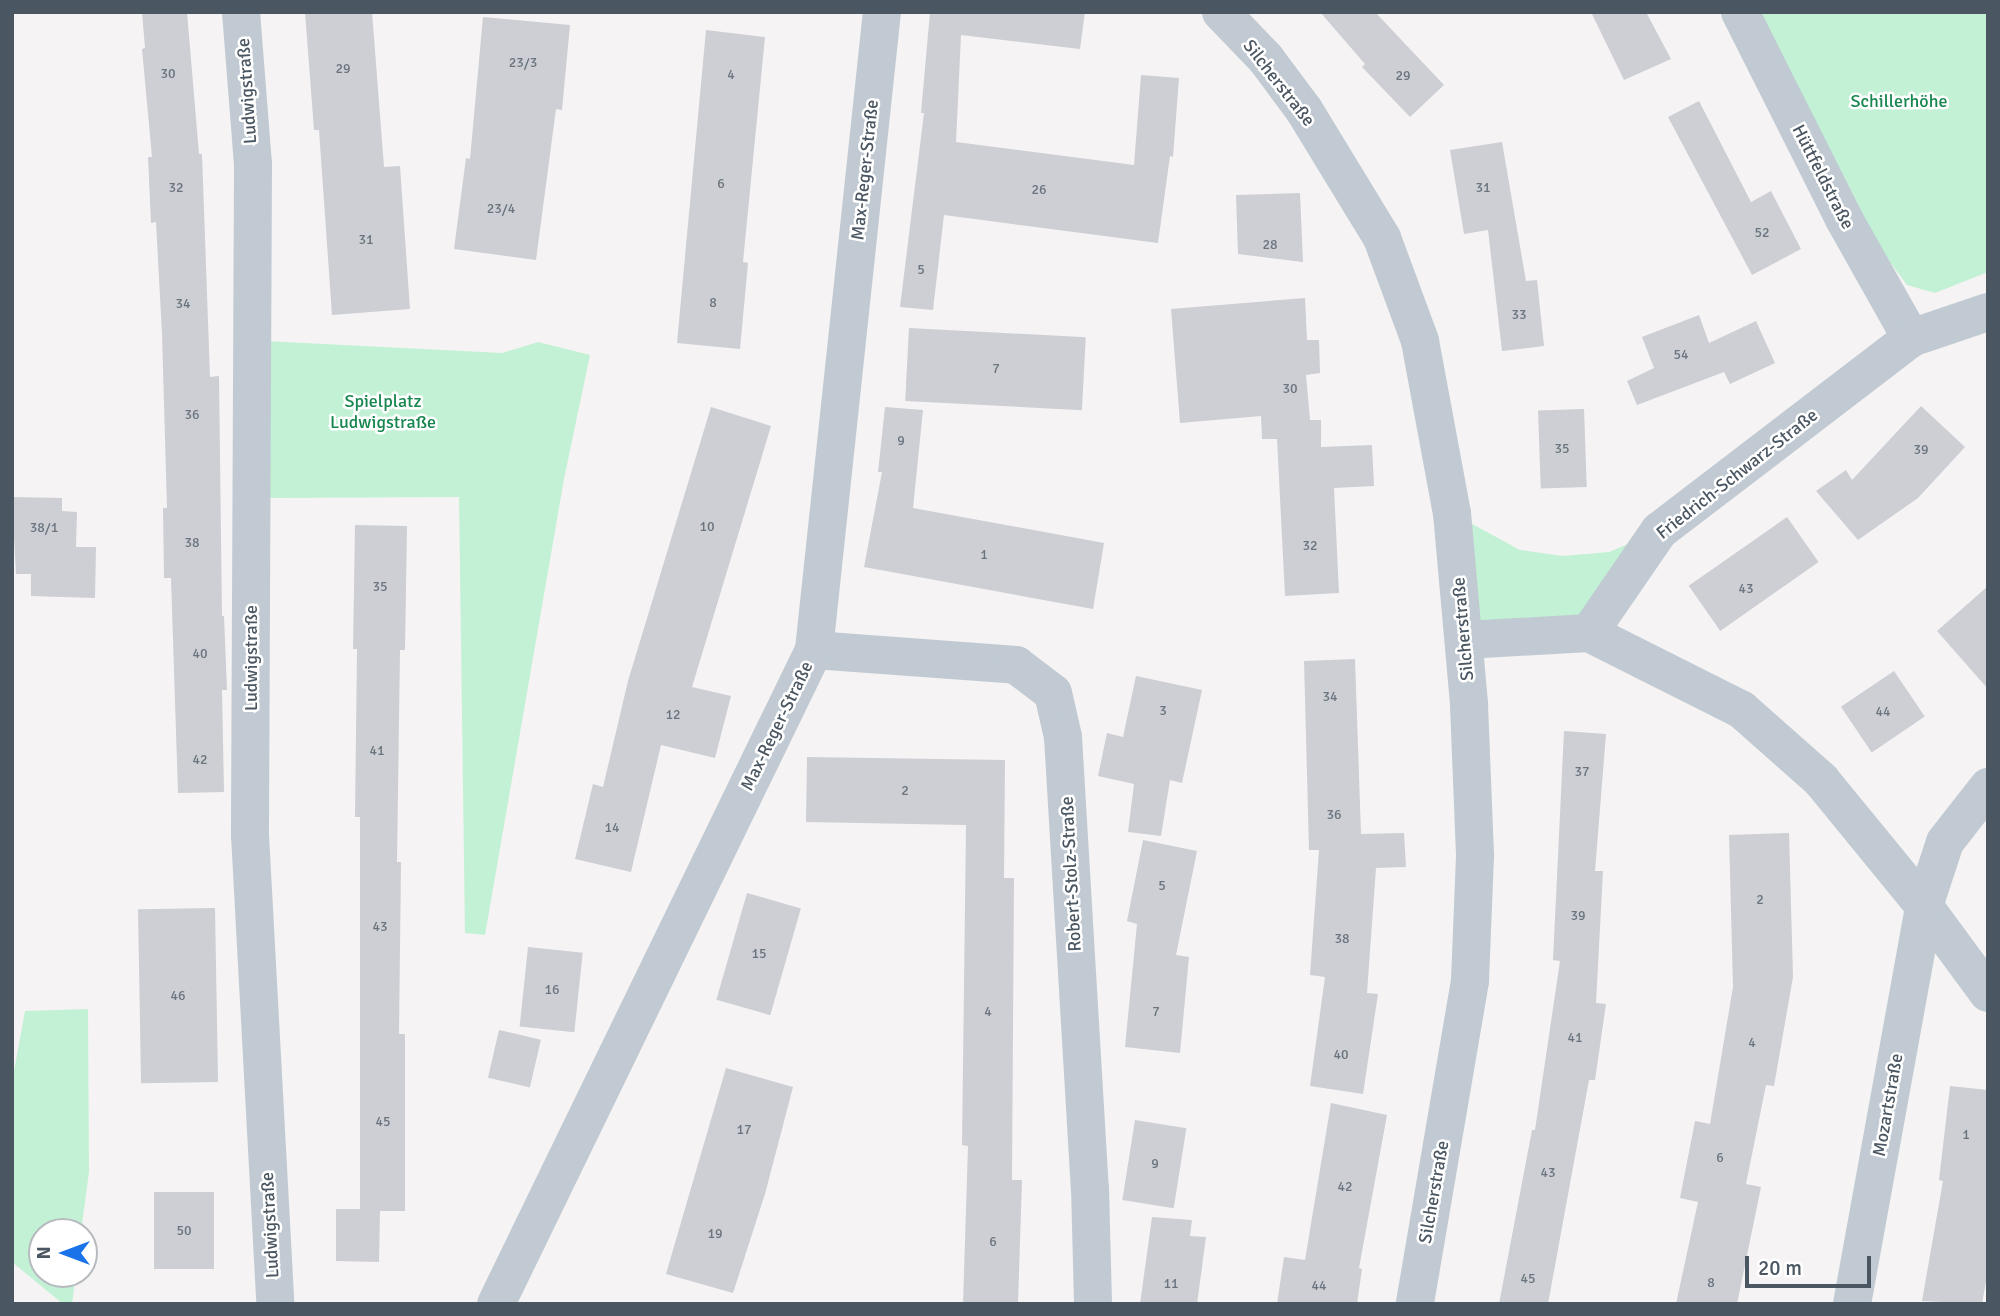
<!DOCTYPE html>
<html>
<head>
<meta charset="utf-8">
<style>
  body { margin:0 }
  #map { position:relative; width:2000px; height:1316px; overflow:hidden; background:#f5f3f3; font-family:Signika,sans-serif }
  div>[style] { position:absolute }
  .green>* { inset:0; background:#c3f1d5 }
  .building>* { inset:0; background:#cdcfd5; transform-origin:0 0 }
  .street>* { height:38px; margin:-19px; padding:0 19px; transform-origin:19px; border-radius:19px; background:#c1cad2 }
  span { translate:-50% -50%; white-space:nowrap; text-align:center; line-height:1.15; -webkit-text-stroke:5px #fff; paint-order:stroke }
  .number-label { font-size:14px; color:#6b747e }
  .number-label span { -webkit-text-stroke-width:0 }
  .street-label { font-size:18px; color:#4a5661 }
  .park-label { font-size:18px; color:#17864f }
  .frame { position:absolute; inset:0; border:14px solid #4a5661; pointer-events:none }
  .north { position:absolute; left:28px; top:1218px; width:70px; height:70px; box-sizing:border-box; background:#fff; border:2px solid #b7bbc0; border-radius:50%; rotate:270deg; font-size:19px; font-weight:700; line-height:28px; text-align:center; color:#4a5661 }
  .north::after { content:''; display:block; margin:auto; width:24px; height:32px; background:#1a73e8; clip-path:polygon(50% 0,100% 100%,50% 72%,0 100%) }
  .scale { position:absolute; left:1745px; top:1256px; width:126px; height:32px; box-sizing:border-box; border:4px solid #4a5661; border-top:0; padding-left:9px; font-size:21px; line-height:24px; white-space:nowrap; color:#4a5661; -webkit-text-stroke:5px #fff; paint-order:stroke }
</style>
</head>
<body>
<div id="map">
  <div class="green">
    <i style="clip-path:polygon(1750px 12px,1988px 12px,1988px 272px,1935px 293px,1907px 285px,1875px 242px)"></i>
    <i style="clip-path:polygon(264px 341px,502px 353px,538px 342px,590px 355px,564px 479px,485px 935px,465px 933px,459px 497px,269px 498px)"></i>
    <i style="clip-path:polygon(1452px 513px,1520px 550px,1563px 556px,1609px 552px,1659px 531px,1582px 625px,1475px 632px)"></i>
    <i style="clip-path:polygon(88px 1009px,89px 1172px,81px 1232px,42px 1232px,42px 1274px,76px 1274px,72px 1304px,63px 1304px,12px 1262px,12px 1082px,25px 1011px)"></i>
  </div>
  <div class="building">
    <i style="clip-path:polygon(142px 12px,187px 12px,199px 154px,202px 154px,210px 377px,219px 376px,222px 616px,224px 616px,227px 690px,222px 690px,224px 792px,178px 793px,171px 578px,164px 578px,163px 508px,167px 508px,162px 334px,156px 222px,151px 223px,148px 157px,152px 157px,142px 49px,145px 48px)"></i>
    <i style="clip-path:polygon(305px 12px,372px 12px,384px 167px,400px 166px,410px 309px,332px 315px,319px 130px,314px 130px)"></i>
    <i style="clip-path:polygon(930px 12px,1085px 12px,1080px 49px,961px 35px,956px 142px,1134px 165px,1141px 75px,1179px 78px,1173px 157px,1170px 156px,1158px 243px,944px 215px,933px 310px,900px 307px,924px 113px,921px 113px)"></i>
    <i style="clip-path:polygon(1320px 12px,1375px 12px,1444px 85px,1410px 117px,1362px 67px,1365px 64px)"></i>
    <i style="clip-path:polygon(1591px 12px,1646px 12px,1671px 59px,1624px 80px)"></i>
    <i style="clip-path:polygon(483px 17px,570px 25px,562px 110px,556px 109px,536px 260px,454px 249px,466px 158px,470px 159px)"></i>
    <i style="clip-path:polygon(706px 30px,765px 37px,743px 262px,748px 263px,740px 349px,677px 343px)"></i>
    <i style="clip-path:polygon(1699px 101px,1751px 202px,1771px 191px,1801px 249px,1752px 275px,1668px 117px)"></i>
    <i style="clip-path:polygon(1502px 142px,1526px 281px,1537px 280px,1544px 346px,1502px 351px,1488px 230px,1464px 234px,1450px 150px)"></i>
    <i style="clip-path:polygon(1300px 193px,1303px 262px,1238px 254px,1236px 195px)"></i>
    <i style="clip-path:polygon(1305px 298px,1307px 340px,1319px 340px,1320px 373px,1306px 375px,1310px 420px,1321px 420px,1321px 447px,1372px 445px,1374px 486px,1334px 488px,1339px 593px,1285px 596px,1277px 439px,1262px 439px,1261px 416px,1180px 423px,1171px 309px)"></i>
    <i style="clip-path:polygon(1699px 315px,1709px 343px,1756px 321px,1775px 363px,1730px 384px,1724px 372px,1637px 405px,1627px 381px,1654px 368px,1642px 337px)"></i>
    <i style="left:909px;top:328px;width:177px;height:73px;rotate:3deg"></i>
    <i style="clip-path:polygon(1921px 406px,1965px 447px,1918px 498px,1858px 540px,1816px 491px,1846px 470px,1852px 480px)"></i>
    <i style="clip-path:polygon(711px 407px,771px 426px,692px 687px,731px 696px,715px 758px,661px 745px,631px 872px,575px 859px,593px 784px,603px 787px,628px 681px)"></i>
    <i style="clip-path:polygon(885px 407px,923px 410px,913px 508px,1104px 543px,1093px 609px,864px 567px,882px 472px,878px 472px)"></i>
    <i style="left:1584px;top:409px;width:78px;height:46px;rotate:88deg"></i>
    <i style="clip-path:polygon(12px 497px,62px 498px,62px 511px,77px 512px,76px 547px,96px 547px,95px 598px,31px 596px,31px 574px,16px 574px)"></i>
    <i style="left:1787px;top:517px;width:55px;height:120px;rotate:55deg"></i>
    <i style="clip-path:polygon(355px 525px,407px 526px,405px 650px,400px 650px,397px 862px,401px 862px,399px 1034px,405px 1034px,405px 1211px,380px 1211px,379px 1262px,336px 1261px,336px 1209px,360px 1209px,360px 817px,355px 817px,357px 649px,353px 649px)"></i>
    <i style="clip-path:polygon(1988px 586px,1988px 689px,1937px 631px)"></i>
    <i style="clip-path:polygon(1355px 659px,1361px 834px,1404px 833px,1406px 867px,1376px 868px,1367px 993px,1378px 994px,1363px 1094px,1310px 1086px,1325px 977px,1310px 975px,1319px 850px,1309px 850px,1304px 661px)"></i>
    <i style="left:1894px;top:671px;width:55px;height:64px;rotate:56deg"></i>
    <i style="clip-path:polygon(1136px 676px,1202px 690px,1182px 783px,1170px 780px,1161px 836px,1128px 832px,1134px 784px,1098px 776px,1107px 733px,1123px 737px)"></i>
    <i style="clip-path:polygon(1564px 731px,1606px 734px,1595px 871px,1603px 871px,1596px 1003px,1606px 1004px,1595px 1080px,1589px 1080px,1548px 1304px,1499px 1304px,1532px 1130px,1535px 1130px,1560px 961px,1553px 960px)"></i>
    <i style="clip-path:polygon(807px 757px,1005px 760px,1004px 878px,1014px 878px,1012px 1180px,1022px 1180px,1018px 1304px,963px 1304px,968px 1146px,962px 1145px,966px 825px,806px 822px)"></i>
    <i style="clip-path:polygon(1789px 833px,1793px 977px,1774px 1086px,1766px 1085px,1746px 1184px,1761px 1187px,1737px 1304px,1676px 1304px,1698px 1202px,1680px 1198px,1695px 1121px,1710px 1124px,1733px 987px,1729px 835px)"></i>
    <i style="clip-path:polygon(1143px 840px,1197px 851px,1176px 955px,1189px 957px,1180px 1053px,1125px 1047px,1137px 924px,1127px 921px)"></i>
    <i style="left:747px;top:893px;width:56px;height:111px;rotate:16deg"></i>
    <i style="left:215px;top:908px;width:174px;height:77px;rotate:89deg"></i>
    <i style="left:528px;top:947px;width:55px;height:80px;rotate:6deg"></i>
    <i style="left:499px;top:1030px;width:43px;height:49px;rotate:13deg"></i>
    <i style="clip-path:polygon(726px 1068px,793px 1087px,765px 1194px,733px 1293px,666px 1274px)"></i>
    <i style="clip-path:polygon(1950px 1086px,1988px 1090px,1988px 1270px,1982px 1304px,1922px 1301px,1943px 1181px,1939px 1180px)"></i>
    <i style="clip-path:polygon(1331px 1103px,1387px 1115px,1359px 1268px,1362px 1269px,1357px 1304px,1277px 1304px,1284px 1257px,1305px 1260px)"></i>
    <i style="left:1135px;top:1120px;width:52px;height:81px;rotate:9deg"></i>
    <i style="left:154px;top:1192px;width:60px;height:77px"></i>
    <i style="clip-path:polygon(1152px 1217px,1192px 1220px,1190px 1236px,1206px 1237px,1197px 1304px,1140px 1304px)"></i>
  </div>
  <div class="street">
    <i style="left:241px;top:12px;width:152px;rotate:85.5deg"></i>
    <i style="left:253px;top:164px;width:671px;rotate:90.26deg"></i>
    <i style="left:250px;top:835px;width:470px;rotate:86.9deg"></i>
    <i style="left:1221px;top:12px;width:65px;rotate:46.2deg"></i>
    <i style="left:1266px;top:59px;width:64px;rotate:53.3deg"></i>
    <i style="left:1304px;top:110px;width:150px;rotate:58.6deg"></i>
    <i style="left:1382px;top:238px;width:110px;rotate:69.7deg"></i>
    <i style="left:1420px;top:341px;width:175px;rotate:79.5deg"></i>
    <i style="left:1452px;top:513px;width:193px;rotate:84.9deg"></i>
    <i style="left:1469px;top:705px;width:151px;rotate:87.7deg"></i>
    <i style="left:1475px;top:856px;width:125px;rotate:92.3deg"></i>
    <i style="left:1470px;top:981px;width:328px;rotate:99.7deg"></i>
    <i style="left:1740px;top:12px;width:232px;rotate:63.3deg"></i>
    <i style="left:1844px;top:219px;width:137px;rotate:60.6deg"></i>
    <i style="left:1589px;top:633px;width:171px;rotate:26.7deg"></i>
    <i style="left:1742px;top:710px;width:106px;rotate:41.5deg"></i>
    <i style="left:1821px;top:780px;width:163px;rotate:50.7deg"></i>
    <i style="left:1924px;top:906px;width:108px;rotate:53.7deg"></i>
    <i style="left:1465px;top:640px;width:124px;rotate:-3.2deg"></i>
    <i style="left:1589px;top:633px;width:124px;rotate:-55.5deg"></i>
    <i style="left:1659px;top:531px;width:317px;rotate:-37.4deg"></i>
    <i style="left:1911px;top:338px;width:81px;rotate:-18.7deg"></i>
    <i style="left:814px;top:650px;width:203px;rotate:4.2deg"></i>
    <i style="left:1016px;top:665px;width:46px;rotate:37.1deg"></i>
    <i style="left:1053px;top:693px;width:45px;rotate:77.2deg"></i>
    <i style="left:1063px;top:737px;width:452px;rotate:86.6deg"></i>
    <i style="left:1090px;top:1188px;width:116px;rotate:88.5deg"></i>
    <i style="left:496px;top:1304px;width:727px;rotate:-64.07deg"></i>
    <i style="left:814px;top:650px;width:642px;rotate:-83.92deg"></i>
    <i style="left:1852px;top:1304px;width:404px;rotate:-79.7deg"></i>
    <i style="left:1924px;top:906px;width:67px;rotate:-71.8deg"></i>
    <i style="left:1945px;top:842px;width:70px;rotate:-52deg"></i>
  </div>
  <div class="number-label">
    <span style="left:523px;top:63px">23/3</span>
    <span style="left:343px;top:69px">29</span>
    <span style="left:168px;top:74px">30</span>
    <span style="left:731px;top:75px">4</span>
    <span style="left:1403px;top:76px">29</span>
    <span style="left:721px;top:184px">6</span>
    <span style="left:176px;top:188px">32</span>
    <span style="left:1483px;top:188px">31</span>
    <span style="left:1039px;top:190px">26</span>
    <span style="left:501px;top:209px">23/4</span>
    <span style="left:1762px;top:233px">52</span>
    <span style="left:366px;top:240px">31</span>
    <span style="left:1270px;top:245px">28</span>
    <span style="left:921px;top:270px">5</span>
    <span style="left:713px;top:303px">8</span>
    <span style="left:183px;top:304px">34</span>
    <span style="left:1519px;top:315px">33</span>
    <span style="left:1681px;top:355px">54</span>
    <span style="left:996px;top:369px">7</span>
    <span style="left:1290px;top:389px">30</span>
    <span style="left:192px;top:415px">36</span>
    <span style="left:901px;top:441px">9</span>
    <span style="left:1562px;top:449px">35</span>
    <span style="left:1921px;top:450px">39</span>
    <span style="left:707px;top:527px">10</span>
    <span style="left:44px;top:528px">38/1</span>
    <span style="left:192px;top:543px">38</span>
    <span style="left:1310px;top:546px">32</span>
    <span style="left:984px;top:555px">1</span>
    <span style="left:380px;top:587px">35</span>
    <span style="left:1746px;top:589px">43</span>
    <span style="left:200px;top:654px">40</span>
    <span style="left:1330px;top:697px">34</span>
    <span style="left:1163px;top:711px">3</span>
    <span style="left:1883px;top:712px">44</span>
    <span style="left:673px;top:715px">12</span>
    <span style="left:377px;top:751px">41</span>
    <span style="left:200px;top:760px">42</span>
    <span style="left:1582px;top:772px">37</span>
    <span style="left:905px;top:791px">2</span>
    <span style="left:1334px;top:815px">36</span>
    <span style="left:612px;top:828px">14</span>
    <span style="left:1162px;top:886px">5</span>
    <span style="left:1760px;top:900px">2</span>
    <span style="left:1578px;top:916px">39</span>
    <span style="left:380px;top:927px">43</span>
    <span style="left:1342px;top:939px">38</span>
    <span style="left:759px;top:954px">15</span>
    <span style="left:552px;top:990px">16</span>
    <span style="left:178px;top:996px">46</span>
    <span style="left:988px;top:1012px">4</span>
    <span style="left:1156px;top:1012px">7</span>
    <span style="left:1575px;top:1038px">41</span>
    <span style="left:1752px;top:1043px">4</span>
    <span style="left:1341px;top:1055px">40</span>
    <span style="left:383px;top:1122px">45</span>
    <span style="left:744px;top:1130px">17</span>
    <span style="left:1966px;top:1135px">1</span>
    <span style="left:1720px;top:1158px">6</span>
    <span style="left:1155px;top:1164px">9</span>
    <span style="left:1548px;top:1173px">43</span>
    <span style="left:1345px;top:1187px">42</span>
    <span style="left:184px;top:1231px">50</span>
    <span style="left:715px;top:1234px">19</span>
    <span style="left:993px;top:1242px">6</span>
    <span style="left:1528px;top:1279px">45</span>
    <span style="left:1711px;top:1283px">8</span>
    <span style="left:1171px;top:1284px">11</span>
    <span style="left:1319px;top:1286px">44</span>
  </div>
  <div class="street-label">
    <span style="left:1279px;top:83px;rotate:52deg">Silcherstraße</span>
    <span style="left:247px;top:91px;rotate:-94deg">Ludwigstraße</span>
    <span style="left:865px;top:170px;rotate:-84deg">Max-Reger-Straße</span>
    <span style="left:1823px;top:177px;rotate:63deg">Hüttfeldstraße</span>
    <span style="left:1737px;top:474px;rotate:-38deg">Friedrich-Schwarz-Straße</span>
    <span style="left:1463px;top:629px;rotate:-95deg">Silcherstraße</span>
    <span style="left:251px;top:658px;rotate:-90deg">Ludwigstraße</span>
    <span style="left:777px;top:726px;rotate:-64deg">Max-Reger-Straße</span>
    <span style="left:1071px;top:874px;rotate:-93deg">Robert-Stolz-Straße</span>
    <span style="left:1888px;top:1105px;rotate:-80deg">Mozartstraße</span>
    <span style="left:1434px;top:1192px;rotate:-80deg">Silcherstraße</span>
    <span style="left:270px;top:1225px;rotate:-93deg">Ludwigstraße</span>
  </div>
  <div class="park-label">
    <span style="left:1899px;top:101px">Schillerhöhe</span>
    <span style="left:383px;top:412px">Spielplatz<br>Ludwigstraße</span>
  </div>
  <div class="frame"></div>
  <div class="north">N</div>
  <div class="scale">20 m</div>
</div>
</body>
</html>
